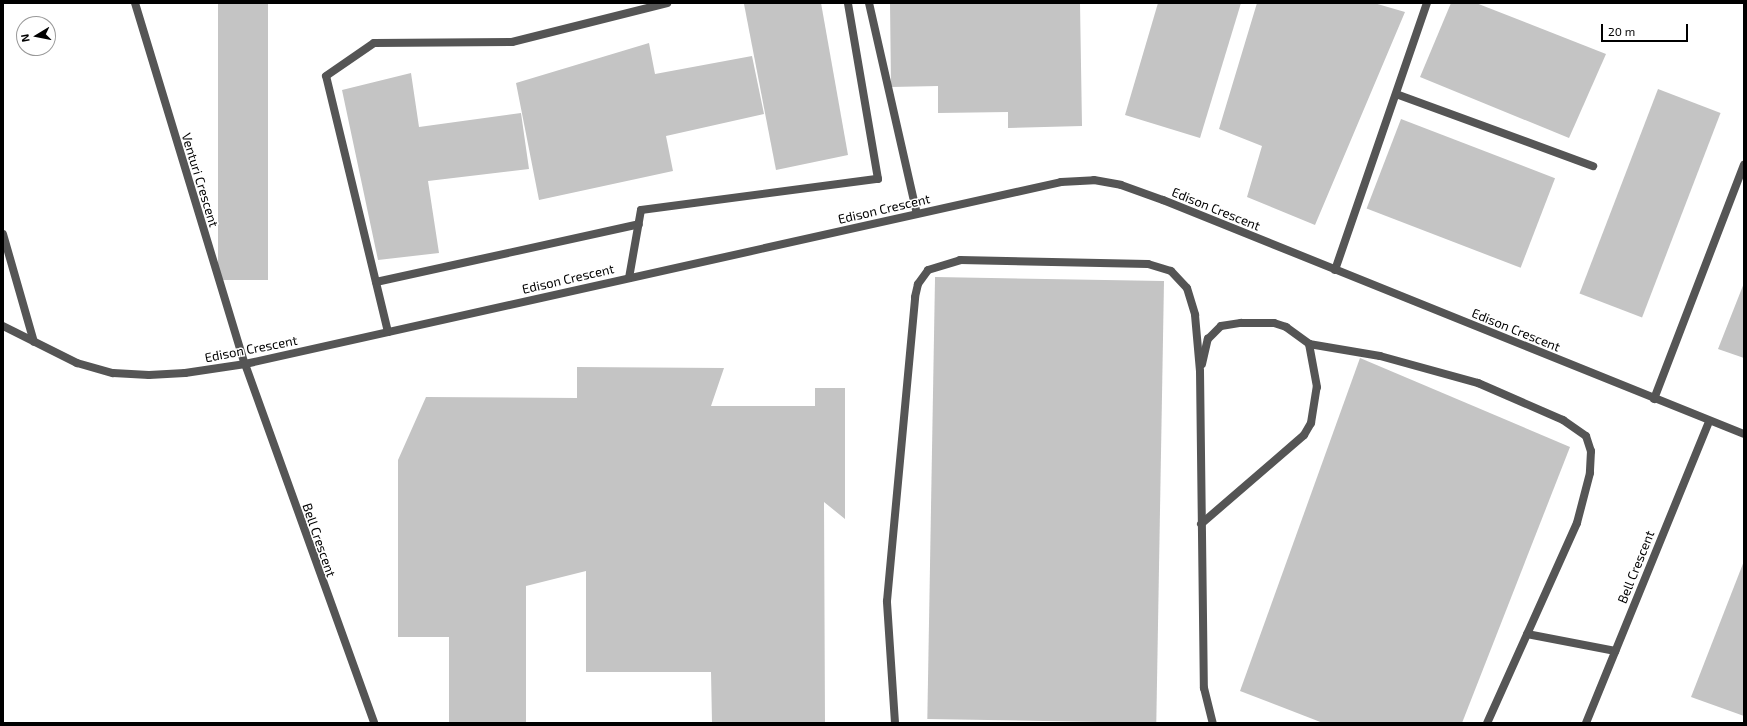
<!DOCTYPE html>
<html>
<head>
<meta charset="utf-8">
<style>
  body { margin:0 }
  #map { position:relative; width:1747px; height:726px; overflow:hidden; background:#fff; font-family:"Exo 2",sans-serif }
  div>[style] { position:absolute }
  .building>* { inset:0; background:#c4c4c4; transform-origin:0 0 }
  .lane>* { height:8px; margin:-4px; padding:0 4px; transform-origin:4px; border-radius:4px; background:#555 }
  .street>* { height:8px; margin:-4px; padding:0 4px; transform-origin:4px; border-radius:4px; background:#555 }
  span { translate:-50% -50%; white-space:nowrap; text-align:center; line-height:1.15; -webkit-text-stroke:3px #fff; paint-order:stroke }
  .street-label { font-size:13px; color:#000 }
  .frame { position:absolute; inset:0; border:4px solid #000; pointer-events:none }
  .north { position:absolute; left:16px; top:16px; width:40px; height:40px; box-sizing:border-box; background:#fff; border:1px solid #999; border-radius:50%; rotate:260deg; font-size:11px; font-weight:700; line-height:16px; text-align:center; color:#000 }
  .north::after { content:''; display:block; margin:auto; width:14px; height:18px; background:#000; clip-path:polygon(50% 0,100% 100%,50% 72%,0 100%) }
  .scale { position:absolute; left:1601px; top:24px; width:87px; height:18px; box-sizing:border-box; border:2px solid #000; border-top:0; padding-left:5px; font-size:12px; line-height:14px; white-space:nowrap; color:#000; -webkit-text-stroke:3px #fff; paint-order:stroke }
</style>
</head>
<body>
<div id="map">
  <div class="building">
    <i style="left:218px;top:3px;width:50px;height:277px"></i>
    <i style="clip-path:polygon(746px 3px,821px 3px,848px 155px,776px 170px,744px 4px)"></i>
    <i style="clip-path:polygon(890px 3px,1080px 3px,1082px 126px,1008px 128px,1008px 112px,938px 113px,938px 86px,891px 87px)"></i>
    <i style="clip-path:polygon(1158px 3px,1241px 3px,1200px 138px,1125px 115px)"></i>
    <i style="clip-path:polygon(1257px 3px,1374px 3px,1405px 12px,1315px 225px,1247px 197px,1262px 146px,1219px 129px)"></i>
    <i style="clip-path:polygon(1451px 3px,1476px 3px,1606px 54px,1569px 138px,1420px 77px)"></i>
    <i style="clip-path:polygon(649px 43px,655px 74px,752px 56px,764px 114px,666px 136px,673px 171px,539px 200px,516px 83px)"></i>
    <i style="clip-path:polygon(411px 73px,419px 127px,521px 113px,529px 169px,428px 181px,439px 253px,378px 260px,342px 90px)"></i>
    <i style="left:1658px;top:89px;width:67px;height:219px;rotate:21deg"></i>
    <i style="left:1401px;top:119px;width:165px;height:96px;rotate:21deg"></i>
    <i style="left:1164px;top:281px;width:442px;height:229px;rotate:91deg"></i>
    <i style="clip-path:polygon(1744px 283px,1744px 358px,1718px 349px)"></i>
    <i style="clip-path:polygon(1360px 358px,1570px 447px,1462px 723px,1323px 723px,1240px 691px)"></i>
    <i style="clip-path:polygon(577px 367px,724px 368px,711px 406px,815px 406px,815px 388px,845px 388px,845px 519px,824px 502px,825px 723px,712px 723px,711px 672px,586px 672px,586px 571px,526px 586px,526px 723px,449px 723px,449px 637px,398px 637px,398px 460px,426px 397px,577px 398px)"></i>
    <i style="clip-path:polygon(1744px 561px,1744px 716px,1691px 697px)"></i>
  </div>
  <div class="lane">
    <i style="left:1396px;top:94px;width:210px;rotate:20.1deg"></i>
    <i style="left:3px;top:234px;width:112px;rotate:74deg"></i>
    <i style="left:1335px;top:270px;width:282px;rotate:-71deg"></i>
    <i style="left:1202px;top:364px;width:26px;rotate:-77deg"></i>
    <i style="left:1208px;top:339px;width:18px;rotate:-45deg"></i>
    <i style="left:1221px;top:326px;width:20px;rotate:-9deg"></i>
    <i style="left:1241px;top:323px;width:33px"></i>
    <i style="left:1274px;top:323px;width:13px;rotate:18deg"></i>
    <i style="left:1286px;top:327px;width:29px;rotate:36deg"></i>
    <i style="left:1309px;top:344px;width:72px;rotate:9.6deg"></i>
    <i style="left:1380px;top:356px;width:102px;rotate:15.4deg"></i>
    <i style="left:1478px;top:383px;width:93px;rotate:23.5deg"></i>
    <i style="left:1563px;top:420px;width:28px;rotate:35deg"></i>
    <i style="left:1586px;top:436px;width:16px;rotate:72deg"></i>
    <i style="left:1591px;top:451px;width:22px;rotate:93deg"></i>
    <i style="left:1590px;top:473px;width:52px;rotate:104.6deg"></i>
    <i style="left:1577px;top:523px;width:219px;rotate:114.2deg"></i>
    <i style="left:1654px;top:399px;width:251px;rotate:-69deg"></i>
    <i style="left:1201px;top:524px;width:136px;rotate:-40.8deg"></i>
    <i style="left:1304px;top:435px;width:14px;rotate:-60deg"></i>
    <i style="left:1311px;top:423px;width:36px;rotate:-81deg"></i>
    <i style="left:1317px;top:387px;width:44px;rotate:-100.5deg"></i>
    <i style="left:1527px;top:634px;width:90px;rotate:10.9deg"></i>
    <i style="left:895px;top:723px;width:122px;rotate:-93.8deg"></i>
    <i style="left:887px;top:601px;width:305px;rotate:-84.7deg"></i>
    <i style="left:915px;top:297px;width:13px;rotate:-77deg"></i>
    <i style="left:918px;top:284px;width:17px;rotate:-54deg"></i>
    <i style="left:928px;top:270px;width:34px;rotate:-17deg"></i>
    <i style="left:960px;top:260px;width:188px;rotate:1.2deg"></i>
    <i style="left:1148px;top:264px;width:24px;rotate:17deg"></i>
    <i style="left:1171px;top:271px;width:23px;rotate:47deg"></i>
    <i style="left:1187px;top:288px;width:28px;rotate:73deg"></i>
    <i style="left:1195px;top:315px;width:56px;rotate:84.9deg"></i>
    <i style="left:1200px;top:371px;width:317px;rotate:89.3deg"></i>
    <i style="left:1204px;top:688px;width:36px;rotate:76deg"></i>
  </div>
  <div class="street">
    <i style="left:135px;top:3px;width:377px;rotate:73.1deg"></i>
    <i style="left:245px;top:364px;width:381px;rotate:70.2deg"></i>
    <i style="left:869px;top:3px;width:216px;rotate:77.2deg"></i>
    <i style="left:629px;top:278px;width:69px;rotate:-80deg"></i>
    <i style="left:641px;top:210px;width:239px;rotate:-7.5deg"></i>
    <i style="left:878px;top:179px;width:179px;rotate:-99.7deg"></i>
    <i style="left:376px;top:282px;width:269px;rotate:-12.4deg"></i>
    <i style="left:3px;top:326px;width:83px;rotate:26.6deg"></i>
    <i style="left:77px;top:363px;width:37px;rotate:16deg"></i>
    <i style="left:113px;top:373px;width:36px;rotate:3deg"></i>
    <i style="left:149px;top:375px;width:36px;rotate:-3deg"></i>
    <i style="left:185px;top:373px;width:61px;rotate:-8.5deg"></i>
    <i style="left:245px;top:364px;width:836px;rotate:-12.57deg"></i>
    <i style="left:1061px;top:182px;width:33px;rotate:-3deg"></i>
    <i style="left:1094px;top:180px;width:27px;rotate:10deg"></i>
    <i style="left:1121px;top:185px;width:45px;rotate:19.7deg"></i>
    <i style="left:1163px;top:200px;width:626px;rotate:21.94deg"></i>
    <i style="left:388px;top:332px;width:263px;rotate:-103.6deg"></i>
    <i style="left:326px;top:76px;width:58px;rotate:-34.5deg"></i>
    <i style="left:374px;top:43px;width:138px;rotate:-0.4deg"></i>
    <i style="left:512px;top:42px;width:160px;rotate:-14.1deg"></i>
    <i style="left:1586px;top:723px;width:326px;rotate:-67.8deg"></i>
  </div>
  <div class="street-label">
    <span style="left:200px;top:180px;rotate:73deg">Venturi Crescent</span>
    <span style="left:884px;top:209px;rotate:-13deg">Edison Crescent</span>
    <span style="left:1216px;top:209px;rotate:22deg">Edison Crescent</span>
    <span style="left:568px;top:279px;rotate:-13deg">Edison Crescent</span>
    <span style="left:1516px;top:330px;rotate:22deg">Edison Crescent</span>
    <span style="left:251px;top:349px;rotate:-11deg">Edison Crescent</span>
    <span style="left:319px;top:540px;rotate:71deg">Bell Crescent</span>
    <span style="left:1636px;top:567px;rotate:-68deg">Bell Crescent</span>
  </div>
  <div class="frame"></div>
  <div class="north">N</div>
  <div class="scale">20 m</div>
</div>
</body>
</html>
